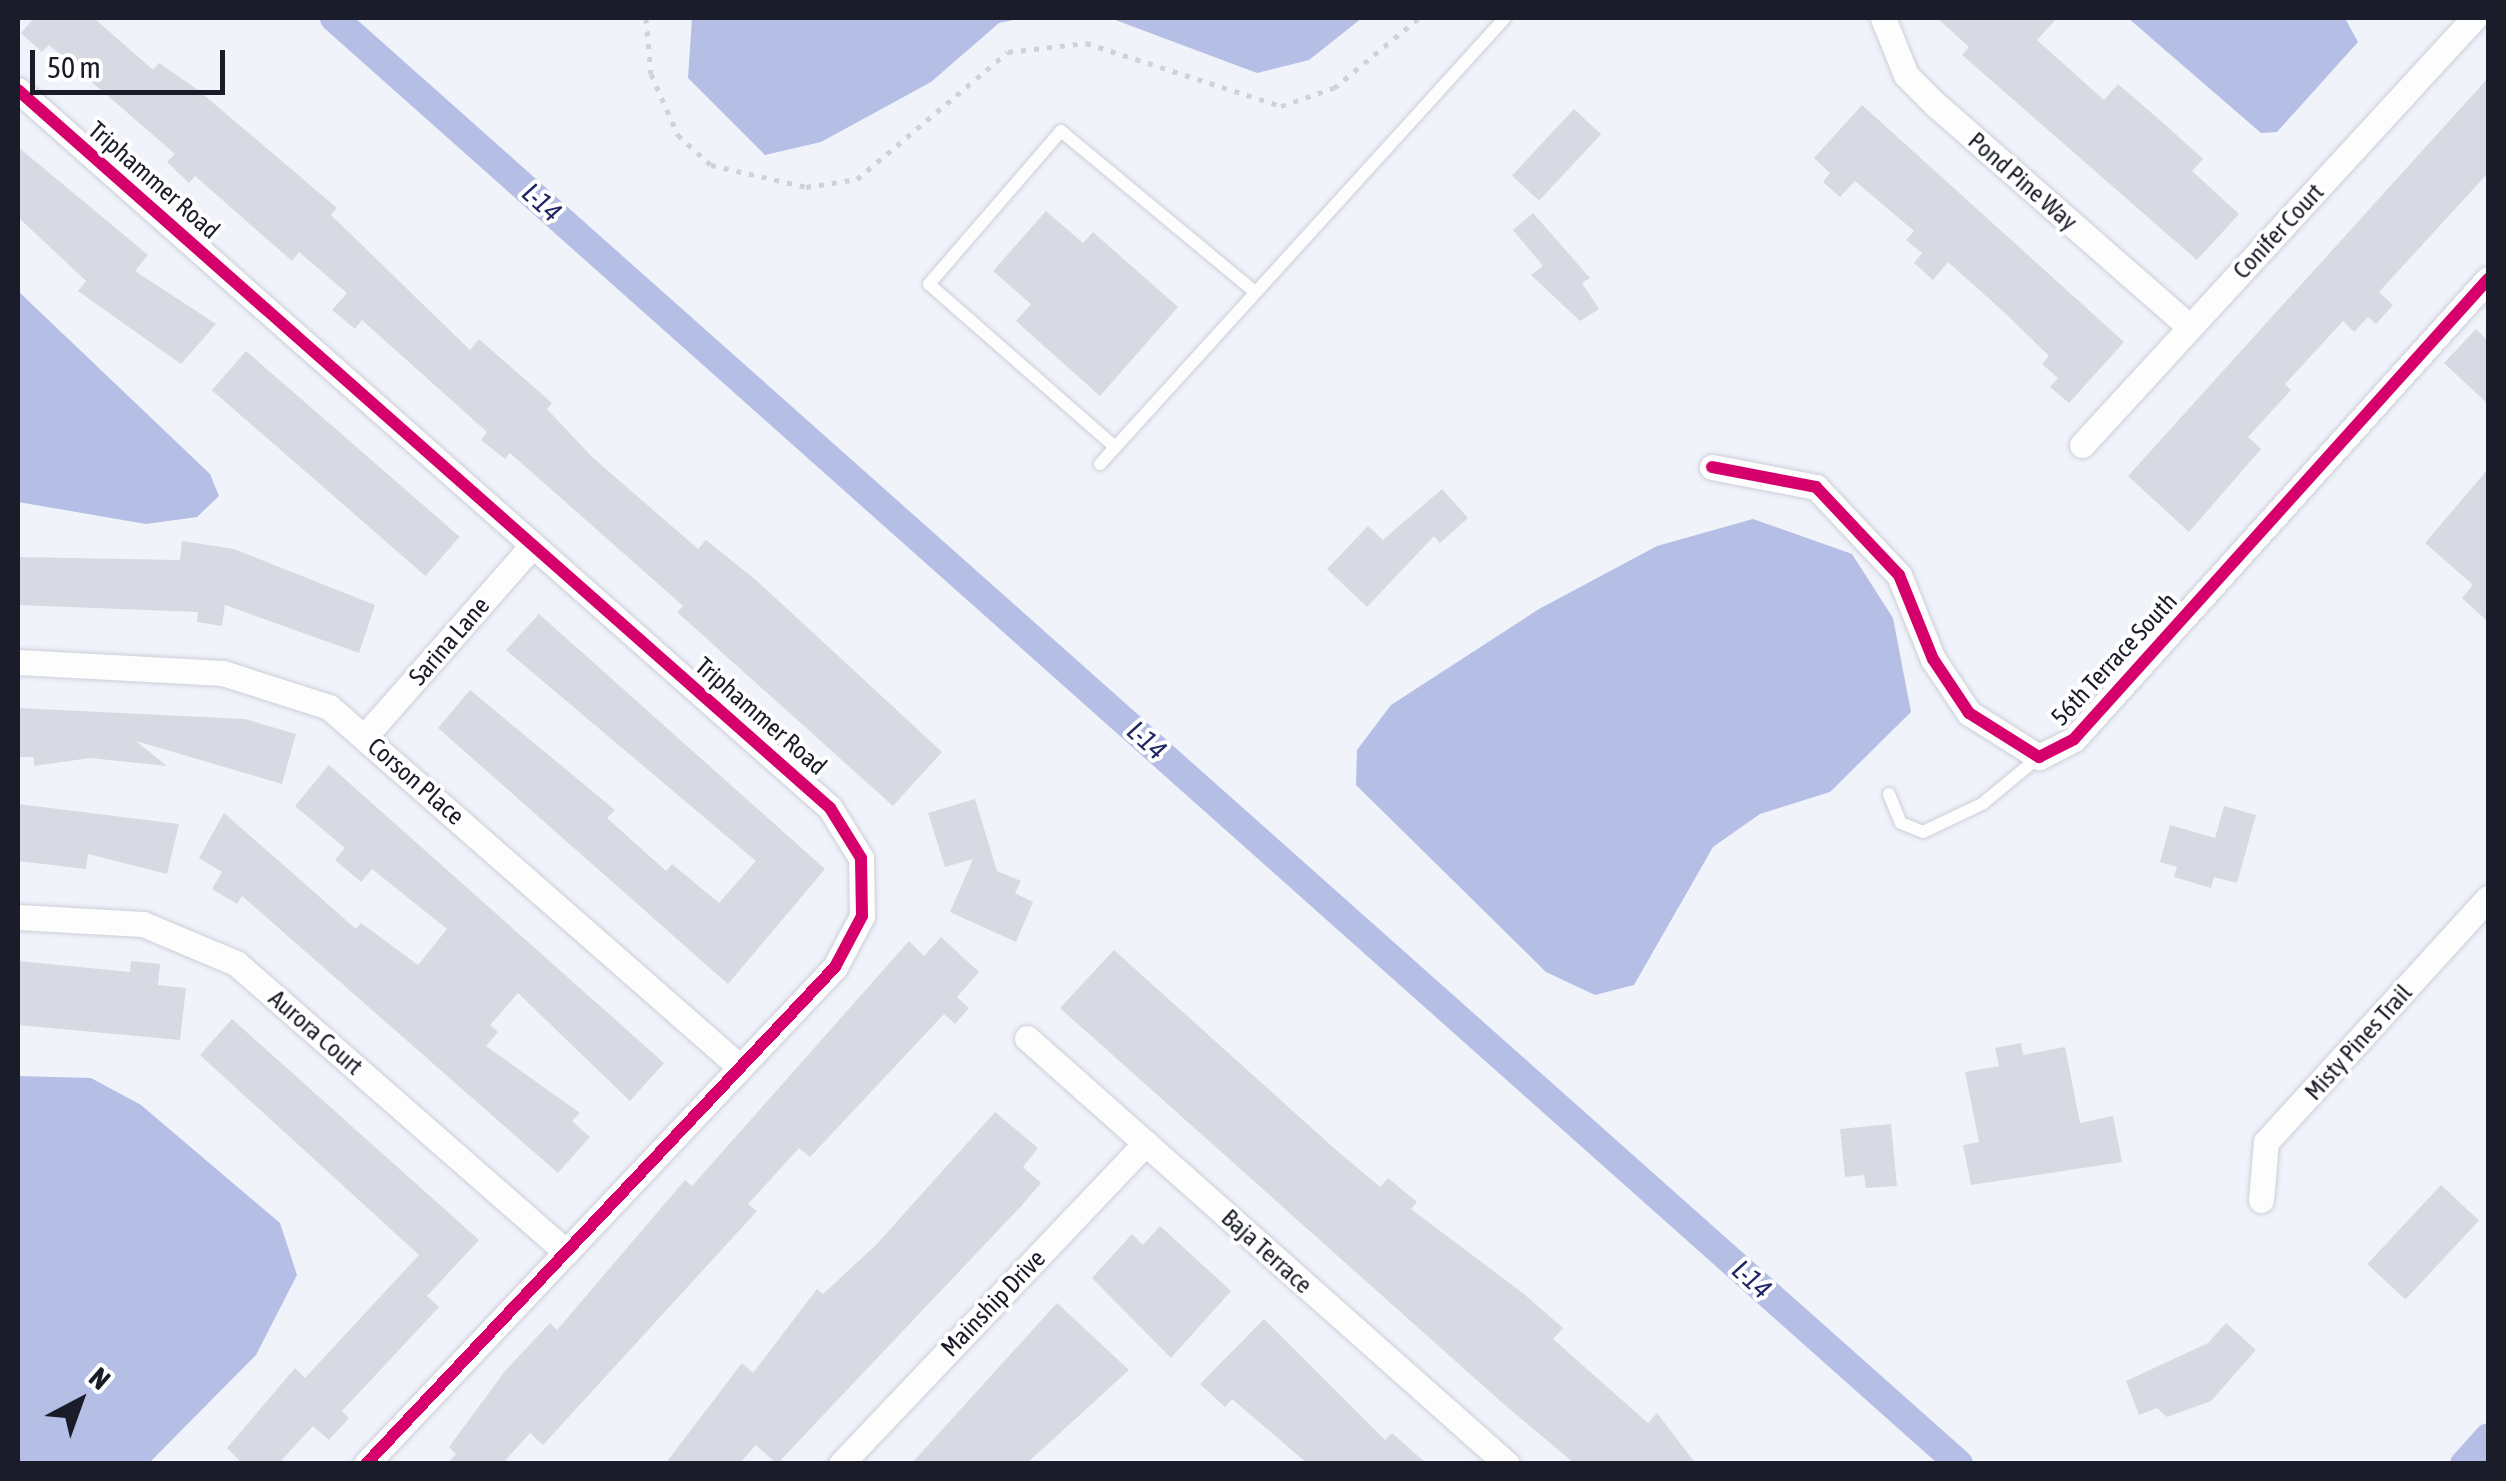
<!DOCTYPE html>
<html>
<head>
<meta charset="utf-8">
<style>
  body { margin:0 }
  #map { position:relative; width:2506px; height:1481px; overflow:hidden; background:#f1f3fb; font-family:"Asap Condensed",sans-serif }
  div>[style] { position:absolute }
  .water>* { inset:0; background:#b5bee5 }
  .canal>* { height:28px; margin:-14px; padding:0 14px; transform-origin:14px; border-radius:14px; background:#b5bee5 }
  .building>* { inset:0; background:#d7d9e3; transform-origin:0 0 }
  .path>* { height:5px; margin-top:-2.5px; transform-origin:0; background:repeating-linear-gradient(90deg,#d1d2d5 0 5px,transparent 0 13px) }
  .roads { filter:drop-shadow(0 0 2px #cccfd8) drop-shadow(0 0 2px #cccfd8) }
  .service>* { height:12px; margin:-6px; padding:0 6px; transform-origin:6px; border-radius:6px; background:#fdfdfe }
  .minor>* { height:25px; margin:-12.5px; padding:0 12.5px; transform-origin:12.5px; border-radius:12.5px; background:#fdfdfe }
  .cycleway>* { height:12px; margin:-6px; padding:0 6px; transform-origin:6px; border-radius:6px; background:#d6006c }
  span { translate:-50% -50%; white-space:nowrap; text-align:center; line-height:1.15; -webkit-text-stroke:8px #fff; paint-order:stroke }
  .street-label { font-size:25px; color:#1a1d29 }
  .water-label { font-size:28px; color:#202563; font-style:italic }
  .frame { position:absolute; inset:0; border:20px solid #1a1d29; pointer-events:none }
  .north { position:absolute; left:30px; top:1351px; width:100px; height:100px; -webkit-text-stroke:8px #fff; paint-order:stroke; rotate:41deg; font-size:28px; font-weight:700; line-height:40px; text-align:center; color:#1a1d29 }
  .north::after { content:''; display:block; margin:auto; width:35px; height:45px; background:#1a1d29; clip-path:polygon(50% 0,100% 100%,50% 72%,0 100%) }
  .scale { position:absolute; left:30px; top:50px; width:195px; height:45px; box-sizing:border-box; border:5px solid #1a1d29; border-top:0; padding-left:12px; font-size:30px; line-height:35px; white-space:nowrap; color:#1a1d29; -webkit-text-stroke:8px #fff; paint-order:stroke }
</style>
</head>
<body>
<div id="map">
  <div class="water">
    <i style="clip-path:polygon(692px 18px,1023px 18px,999px 23px,931px 82px,821px 142px,765px 155px,688px 78px)"></i>
    <i style="clip-path:polygon(1110px 18px,1362px 18px,1309px 60px,1257px 73px)"></i>
    <i style="clip-path:polygon(2128px 18px,2345px 18px,2358px 42px,2277px 132px,2261px 133px)"></i>
    <i style="clip-path:polygon(18px 291px,210px 474px,219px 496px,197px 517px,146px 524px,18px 502px)"></i>
    <i style="clip-path:polygon(1753px 519px,1852px 554px,1893px 618px,1911px 712px,1830px 792px,1760px 814px,1713px 847px,1634px 985px,1595px 995px,1546px 972px,1356px 785px,1357px 750px,1391px 705px,1539px 609px,1657px 546px)"></i>
    <i style="clip-path:polygon(18px 1076px,91px 1078px,141px 1105px,280px 1223px,297px 1275px,256px 1355px,149px 1463px,18px 1463px)"></i>
  </div>
  <div class="canal">
    <i style="left:334px;top:18px;width:2175px;rotate:41.66deg"></i>
    <i style="left:2464px;top:1464px;width:36px;rotate:-48deg"></i>
  </div>
  <div class="building">
    <i style="clip-path:polygon(34px 18px,94px 18px,153px 70px,159px 63px,198px 90px,337px 208px,331px 215px,470px 350px,479px 339px,552px 403px,547px 409px,591px 456px,698px 549px,706px 540px,757px 581px,942px 752px,893px 806px,677px 612px,683px 606px,621px 551px,510px 453px,505px 459px,481px 440px,487px 432px,362px 320px,355px 329px,332px 310px,347px 293px,299px 252px,292px 261px,195px 176px,189px 183px,167px 162px,175px 154px,49px 45px,42px 52px,21px 33px)"></i>
    <i style="clip-path:polygon(1937px 18px,2057px 18px,2037px 40px,2104px 100px,2118px 84px,2169px 128px,2203px 159px,2192px 171px,2239px 214px,2197px 260px,1962px 55px,1969px 47px)"></i>
    <i style="clip-path:polygon(2488px 78px,2488px 173px,2379px 292px,2393px 305px,2376px 324px,2368px 317px,2354px 332px,2343px 321px,2285px 384px,2291px 390px,2248px 437px,2261px 449px,2189px 532px,2128px 476px)"></i>
    <i style="clip-path:polygon(1862px 105px,2124px 342px,2069px 403px,2050px 387px,2058px 378px,2042px 364px,2049px 356px,2005px 313px,1948px 262px,1933px 280px,1914px 263px,1922px 253px,1906px 240px,1914px 231px,1855px 181px,1840px 197px,1823px 182px,1830px 173px,1814px 158px)"></i>
    <i style="left:1574px;top:109px;width:37px;height:91px;rotate:43deg"></i>
    <i style="clip-path:polygon(18px 147px,148px 255px,135px 271px,216px 324px,181px 364px,78px 291px,86px 281px,18px 217px)"></i>
    <i style="clip-path:polygon(1046px 211px,1083px 243px,1093px 232px,1178px 307px,1100px 396px,1016px 321px,1031px 304px,993px 271px)"></i>
    <i style="clip-path:polygon(1533px 213px,1590px 278px,1582px 283px,1599px 309px,1580px 321px,1531px 275px,1543px 266px,1513px 230px)"></i>
    <i style="clip-path:polygon(2476px 329px,2488px 341px,2488px 404px,2444px 363px)"></i>
    <i style="left:246px;top:351px;width:283px;height:52px;rotate:41deg"></i>
    <i style="clip-path:polygon(2488px 469px,2488px 622px,2462px 598px,2473px 585px,2425px 543px)"></i>
    <i style="clip-path:polygon(1442px 489px,1468px 518px,1440px 543px,1434px 536px,1367px 607px,1327px 569px,1368px 526px,1383px 540px)"></i>
    <i style="clip-path:polygon(182px 541px,234px 549px,375px 605px,359px 653px,225px 605px,222px 626px,197px 622px,198px 612px,18px 605px,18px 557px,180px 560px)"></i>
    <i style="clip-path:polygon(539px 614px,825px 869px,728px 984px,438px 728px,470px 690px,615px 810px,607px 818px,666px 871px,672px 864px,719px 903px,756px 861px,506px 650px)"></i>
    <i style="clip-path:polygon(18px 708px,245px 719px,296px 734px,282px 784px,136px 741px,167px 766px,90px 758px,34px 766px,34px 757px,18px 757px)"></i>
    <i style="clip-path:polygon(329px 765px,664px 1063px,630px 1101px,518px 993px,490px 1025px,498px 1032px,486px 1046px,580px 1113px,572px 1121px,590px 1137px,558px 1173px,242px 896px,237px 904px,212px 889px,222px 872px,199px 858px,224px 813px,356px 929px,361px 923px,418px 965px,447px 929px,372px 869px,361px 882px,335px 860px,345px 848px,295px 806px)"></i>
    <i style="clip-path:polygon(975px 799px,997px 871px,1021px 881px,1015px 893px,1033px 902px,1016px 942px,950px 912px,973px 859px,945px 867px,928px 813px)"></i>
    <i style="clip-path:polygon(18px 804px,179px 824px,167px 874px,88px 854px,86px 869px,18px 861px)"></i>
    <i style="clip-path:polygon(2224px 806px,2256px 815px,2237px 883px,2214px 877px,2211px 888px,2174px 877px,2177px 867px,2160px 862px,2170px 825px,2215px 838px)"></i>
    <i style="clip-path:polygon(941px 937px,979px 972px,957px 997px,969px 1008px,955px 1024px,944px 1014px,810px 1157px,799px 1148px,748px 1204px,757px 1211px,543px 1445px,530px 1433px,502px 1464px,447px 1464px,456px 1454px,449px 1447px,505px 1371px,550px 1323px,557px 1330px,685px 1180px,692px 1186px,909px 941px,924px 956px)"></i>
    <i style="clip-path:polygon(1114px 950px,1335px 1149px,1380px 1187px,1388px 1178px,1417px 1202px,1411px 1209px,1524px 1294px,1563px 1328px,1553px 1339px,1648px 1423px,1657px 1413px,1696px 1464px,1575px 1464px,1499px 1400px,1060px 1008px)"></i>
    <i style="clip-path:polygon(18px 961px,130px 972px,131px 961px,160px 964px,158px 985px,186px 988px,180px 1040px,18px 1025px)"></i>
    <i style="clip-path:polygon(232px 1019px,479px 1240px,427px 1296px,439px 1307px,342px 1411px,349px 1418px,329px 1440px,313px 1426px,278px 1464px,243px 1464px,227px 1448px,295px 1368px,305px 1378px,419px 1255px,200px 1055px)"></i>
    <i style="clip-path:polygon(2021px 1043px,2023px 1055px,2065px 1047px,2080px 1123px,2113px 1116px,2122px 1162px,1971px 1185px,1963px 1145px,1979px 1142px,1965px 1072px,1999px 1066px,1995px 1048px)"></i>
    <i style="clip-path:polygon(995px 1112px,1038px 1148px,1023px 1167px,1041px 1183px,1023px 1204px,777px 1464px,756px 1445px,739px 1464px,665px 1464px,742px 1363px,753px 1373px,817px 1289px,823px 1294px,877px 1244px)"></i>
    <i style="clip-path:polygon(1891px 1124px,1897px 1186px,1866px 1188px,1864px 1175px,1845px 1177px,1840px 1129px)"></i>
    <i style="left:2441px;top:1185px;width:52px;height:108px;rotate:43deg"></i>
    <i style="clip-path:polygon(1160px 1226px,1231px 1291px,1171px 1358px,1092px 1278px,1132px 1234px,1143px 1245px)"></i>
    <i style="clip-path:polygon(1057px 1303px,1129px 1370px,1026px 1464px,911px 1464px)"></i>
    <i style="clip-path:polygon(1264px 1319px,1385px 1440px,1392px 1433px,1427px 1464px,1308px 1464px,1232px 1399px,1225px 1407px,1200px 1384px)"></i>
    <i style="clip-path:polygon(2226px 1323px,2256px 1350px,2211px 1401px,2167px 1417px,2157px 1408px,2139px 1415px,2126px 1381px,2208px 1343px)"></i>
  </div>
  <div class="path">
    <i style="left:646px;top:18px;width:56px;rotate:84.9deg"></i>
    <i style="left:651px;top:74px;width:67px;rotate:66.1deg"></i>
    <i style="left:678px;top:135px;width:45px;rotate:42.3deg"></i>
    <i style="left:711px;top:165px;width:98px;rotate:13deg"></i>
    <i style="left:806px;top:187px;width:52px;rotate:-8.9deg"></i>
    <i style="left:857px;top:179px;width:197px;rotate:-40.1deg"></i>
    <i style="left:1008px;top:52px;width:79px;rotate:-6.6deg"></i>
    <i style="left:1086px;top:43px;width:205px;rotate:17.9deg"></i>
    <i style="left:1281px;top:106px;width:56px;rotate:-18.8deg"></i>
    <i style="left:1334px;top:88px;width:110px;rotate:-39.5deg"></i>
  </div>
  <div class="roads">
    <div class="service">
      <i style="left:1115px;top:447px;width:247px;rotate:-138.8deg"></i>
      <i style="left:929px;top:284px;width:202px;rotate:-49.2deg"></i>
      <i style="left:1061px;top:131px;width:252px;rotate:39.7deg"></i>
      <i style="left:1100px;top:464px;width:602px;rotate:-47.76deg"></i>
      <i style="left:1889px;top:794px;width:31px;rotate:68deg"></i>
      <i style="left:1901px;top:823px;width:24px;rotate:22deg"></i>
      <i style="left:1923px;top:832px;width:65px;rotate:-25.4deg"></i>
      <i style="left:1982px;top:804px;width:74px;rotate:-39.5deg"></i>
    </div>
    <div class="minor">
      <i style="left:1883px;top:18px;width:61px;rotate:68deg"></i>
      <i style="left:1906px;top:75px;width:41px;rotate:45deg"></i>
      <i style="left:1935px;top:104px;width:337px;rotate:41.2deg"></i>
      <i style="left:18px;top:90px;width:1084px;rotate:41.48deg"></i>
      <i style="left:830px;top:808px;width:59px;rotate:58.2deg"></i>
      <i style="left:861px;top:858px;width:58px;rotate:89deg"></i>
      <i style="left:862px;top:916px;width:58px;rotate:117.9deg"></i>
      <i style="left:835px;top:967px;width:683px;rotate:133.34deg"></i>
      <i style="left:2082px;top:445px;width:580px;rotate:-47.45deg"></i>
      <i style="left:1712px;top:467px;width:106px;rotate:10.9deg"></i>
      <i style="left:1816px;top:487px;width:121px;rotate:46.7deg"></i>
      <i style="left:1899px;top:575px;width:91px;rotate:68deg"></i>
      <i style="left:1933px;top:659px;width:65px;rotate:56.3deg"></i>
      <i style="left:1969px;top:713px;width:83px;rotate:32.2deg"></i>
      <i style="left:2039px;top:757px;width:39px;rotate:-27deg"></i>
      <i style="left:2074px;top:739px;width:619px;rotate:-48.01deg"></i>
      <i style="left:18px;top:662px;width:205px;rotate:3.1deg"></i>
      <i style="left:223px;top:673px;width:111px;rotate:17.8deg"></i>
      <i style="left:329px;top:707px;width:546px;rotate:41.22deg"></i>
      <i style="left:365px;top:736px;width:254px;rotate:-48.7deg"></i>
      <i style="left:18px;top:917px;width:125px;rotate:3.2deg"></i>
      <i style="left:143px;top:924px;width:101px;rotate:22.8deg"></i>
      <i style="left:236px;top:963px;width:439px;rotate:41.2deg"></i>
      <i style="left:1027px;top:1038px;width:642px;rotate:41.59deg"></i>
      <i style="left:2261px;top:1200px;width:58px;rotate:-85.1deg"></i>
      <i style="left:2266px;top:1142px;width:330px;rotate:-47.7deg"></i>
      <i style="left:841px;top:1464px;width:443px;rotate:-46.5deg"></i>
    </div>
  </div>
  <div class="cycleway">
    <i style="left:18px;top:90px;width:1084px;rotate:41.48deg"></i>
    <i style="left:830px;top:808px;width:59px;rotate:58.2deg"></i>
    <i style="left:861px;top:858px;width:58px;rotate:89deg"></i>
    <i style="left:862px;top:916px;width:58px;rotate:117.9deg"></i>
    <i style="left:835px;top:967px;width:683px;rotate:133.34deg"></i>
    <i style="left:1712px;top:467px;width:106px;rotate:10.9deg"></i>
    <i style="left:1816px;top:487px;width:121px;rotate:46.7deg"></i>
    <i style="left:1899px;top:575px;width:91px;rotate:68deg"></i>
    <i style="left:1933px;top:659px;width:65px;rotate:56.3deg"></i>
    <i style="left:1969px;top:713px;width:83px;rotate:32.2deg"></i>
    <i style="left:2039px;top:757px;width:39px;rotate:-27deg"></i>
    <i style="left:2074px;top:739px;width:619px;rotate:-48.01deg"></i>
  </div>
  <div class="street-label">
    <span style="left:154px;top:180px;rotate:41deg">Triphammer Road</span>
    <span style="left:2023px;top:181px;rotate:41deg">Pond Pine Way</span>
    <span style="left:2278px;top:231px;rotate:-47deg">Conifer Court</span>
    <span style="left:449px;top:641px;rotate:-49deg">Sarina Lane</span>
    <span style="left:2114px;top:659px;rotate:-47deg">56th Terrace South</span>
    <span style="left:761px;top:716px;rotate:41deg">Triphammer Road</span>
    <span style="left:416px;top:781px;rotate:41deg">Corson Place</span>
    <span style="left:316px;top:1032px;rotate:41deg">Aurora Court</span>
    <span style="left:2358px;top:1042px;rotate:-48deg">Misty Pines Trail</span>
    <span style="left:1267px;top:1251px;rotate:42deg">Baja Terrace</span>
    <span style="left:993px;top:1303px;rotate:-46deg">Mainship Drive</span>
  </div>
  <div class="water-label">
    <span style="left:542px;top:202px;rotate:42deg">L-14</span>
    <span style="left:1147px;top:740px;rotate:42deg">L-14</span>
    <span style="left:1752px;top:1279px;rotate:42deg">L-14</span>
  </div>
  <div class="frame"></div>
  <div class="north">N</div>
  <div class="scale">50 m</div>
</div>
</body>
</html>
